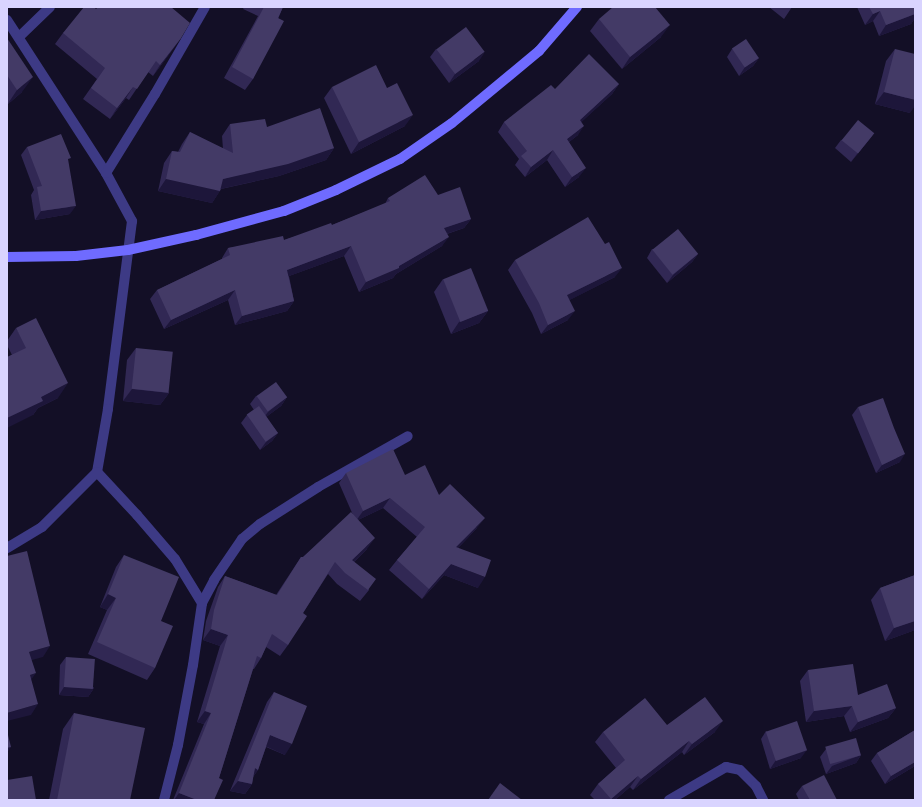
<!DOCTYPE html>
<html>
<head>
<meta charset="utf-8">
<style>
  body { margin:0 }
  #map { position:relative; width:922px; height:807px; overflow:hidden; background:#130f26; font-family:"Work Sans",sans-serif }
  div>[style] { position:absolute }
  .street>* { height:10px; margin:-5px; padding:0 5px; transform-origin:5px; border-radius:5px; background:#3d3a85 }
  .secondary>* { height:10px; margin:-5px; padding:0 5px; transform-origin:5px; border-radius:5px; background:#6f6bff }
  .wall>* { inset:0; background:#312854 }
  .shaded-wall>* { inset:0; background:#1d163a }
  .building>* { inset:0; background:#433a66; transform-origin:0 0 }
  span { translate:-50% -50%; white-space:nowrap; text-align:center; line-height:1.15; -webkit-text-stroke:3px #130f26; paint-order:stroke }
  .frame { position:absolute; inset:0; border:8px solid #d9d4ff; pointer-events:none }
</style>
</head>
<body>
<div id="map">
  <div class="street">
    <i style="left:7px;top:20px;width:182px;rotate:57.1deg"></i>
    <i style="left:106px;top:173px;width:55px;rotate:61.6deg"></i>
    <i style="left:132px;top:221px;width:190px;rotate:97.3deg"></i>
    <i style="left:108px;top:409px;width:64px;rotate:99.9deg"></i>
    <i style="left:97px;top:472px;width:78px;rotate:135deg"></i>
    <i style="left:42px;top:527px;width:41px;rotate:149deg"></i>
    <i style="left:19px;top:37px;width:43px;rotate:-44.1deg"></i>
    <i style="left:106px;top:173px;width:93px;rotate:-58.2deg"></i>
    <i style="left:155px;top:94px;width:100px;rotate:-60.1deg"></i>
    <i style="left:97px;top:472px;width:59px;rotate:47.1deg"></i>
    <i style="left:137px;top:515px;width:58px;rotate:49.2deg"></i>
    <i style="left:175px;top:559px;width:52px;rotate:58.5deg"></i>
    <i style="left:164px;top:800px;width:57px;rotate:-75.7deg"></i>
    <i style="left:178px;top:745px;width:81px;rotate:-79.4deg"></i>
    <i style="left:193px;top:665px;width:63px;rotate:-81.7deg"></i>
    <i style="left:202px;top:603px;width:26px;rotate:-62deg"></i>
    <i style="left:214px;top:580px;width:50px;rotate:-55.7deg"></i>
    <i style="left:242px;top:539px;width:23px;rotate:-40deg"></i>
    <i style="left:260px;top:524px;width:69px;rotate:-32.5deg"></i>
    <i style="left:318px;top:487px;width:103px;rotate:-29.5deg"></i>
    <i style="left:669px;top:800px;width:66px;rotate:-30.1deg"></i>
    <i style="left:726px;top:767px;width:14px;rotate:12deg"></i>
    <i style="left:740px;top:770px;width:23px;rotate:45deg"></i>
    <i style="left:756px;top:786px;width:16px;rotate:63deg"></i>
  </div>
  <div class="secondary">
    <i style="left:7px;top:257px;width:69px;rotate:-0.8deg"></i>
    <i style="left:76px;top:256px;width:52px;rotate:-6.6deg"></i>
    <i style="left:128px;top:250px;width:70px;rotate:-12.4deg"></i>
    <i style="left:196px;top:235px;width:91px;rotate:-15.3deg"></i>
    <i style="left:284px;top:211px;width:56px;rotate:-22deg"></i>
    <i style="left:336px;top:190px;width:71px;rotate:-25.8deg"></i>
    <i style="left:400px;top:159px;width:63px;rotate:-34.7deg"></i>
    <i style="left:452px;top:123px;width:113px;rotate:-39.6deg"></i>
    <i style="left:539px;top:51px;width:58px;rotate:-49.2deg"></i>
  </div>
  <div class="wall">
    <i style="clip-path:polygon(244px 7px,283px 7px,253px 79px,245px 90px,224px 78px,258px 16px,243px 9px)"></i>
    <i style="clip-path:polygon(769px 7px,792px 7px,784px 19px)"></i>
    <i style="clip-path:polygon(857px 7px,915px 7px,915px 18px,911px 24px,879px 36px,873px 21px,865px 25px)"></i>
    <i style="clip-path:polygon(96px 9px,181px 38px,173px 49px,153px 76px,148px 72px,129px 100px,126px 98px,110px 119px,83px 99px,97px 79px,55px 44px,63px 33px)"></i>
    <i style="clip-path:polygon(599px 19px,661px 37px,622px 69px,590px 31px)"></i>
    <i style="clip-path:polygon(7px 38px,22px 92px,7px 105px)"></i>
    <i style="clip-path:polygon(436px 49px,479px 61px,449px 83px,430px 57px)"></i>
    <i style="clip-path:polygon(732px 49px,759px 58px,753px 66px,739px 76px,727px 57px)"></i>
    <i style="clip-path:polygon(895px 49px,910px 113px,875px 104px,886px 61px)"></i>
    <i style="clip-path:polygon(619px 84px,612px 94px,581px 122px,578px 135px,569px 142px,579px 177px,565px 187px,547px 160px,525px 177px,515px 165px,519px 159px,498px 132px,504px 122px,555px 89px)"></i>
    <i style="clip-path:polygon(332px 87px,405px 126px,351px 154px,324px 98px)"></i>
    <i style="clip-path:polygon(230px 124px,267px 127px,334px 148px,326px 160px,279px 176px,221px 189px,212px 203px,158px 191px,164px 163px,172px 151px,178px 152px,182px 144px,190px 132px,223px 149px,222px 136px)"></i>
    <i style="clip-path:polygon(874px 133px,868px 141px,851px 162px,835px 148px,841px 140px)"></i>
    <i style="clip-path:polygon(27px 147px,68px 162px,70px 214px,35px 220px,31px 195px,34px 190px,21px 155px)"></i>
    <i style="clip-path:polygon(438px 195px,471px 219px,464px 228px,447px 234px,442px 246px,396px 274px,393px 278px,359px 292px,344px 256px,289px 276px,294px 301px,287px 311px,235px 325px,228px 300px,164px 329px,150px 299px,157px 290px,222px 259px,222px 258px,228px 248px,284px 240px,332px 225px,385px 204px,388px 198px)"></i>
    <i style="clip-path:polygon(652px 249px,698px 254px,692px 262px,667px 283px,647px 258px)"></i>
    <i style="clip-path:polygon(515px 260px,615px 277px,569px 300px,568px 320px,541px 334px,532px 313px,508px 270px)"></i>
    <i style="clip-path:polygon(443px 279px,488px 311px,479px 323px,451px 334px,434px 292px)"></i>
    <i style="clip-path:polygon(16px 328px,58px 398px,38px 408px,33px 415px,12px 355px,7px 345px,7px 341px)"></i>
    <i style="clip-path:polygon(136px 348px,169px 393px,160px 405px,123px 401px,127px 360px)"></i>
    <i style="clip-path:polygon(256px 396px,287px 397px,281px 406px,266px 417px,278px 433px,272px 441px,260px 450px,241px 423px,247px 415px,254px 410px,250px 404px)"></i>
    <i style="clip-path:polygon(858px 407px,900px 462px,876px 473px,852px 415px)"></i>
    <i style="clip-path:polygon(346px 473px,405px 475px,439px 495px,477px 528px,458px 548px,478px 588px,444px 575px,422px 599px,389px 570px,397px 560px,417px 537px,383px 508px,358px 520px,367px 549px,354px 562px,369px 590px,360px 601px,337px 584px,328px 574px,303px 613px,288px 645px,280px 656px,266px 647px,261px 658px,254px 669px,253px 669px,219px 778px,214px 800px,173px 800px,204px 724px,197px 722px,220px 646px,203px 640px,206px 621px,218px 587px,225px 576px,276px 595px,301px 557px,303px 557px,353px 515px,339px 483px)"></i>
    <i style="clip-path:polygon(124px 555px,161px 621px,155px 668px,147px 680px,88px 654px,107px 610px,100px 607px,116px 567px)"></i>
    <i style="clip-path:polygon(915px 575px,915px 630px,885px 641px,871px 600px,880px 588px)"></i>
    <i style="clip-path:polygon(66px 657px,94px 688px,88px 697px,59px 695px,60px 665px)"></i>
    <i style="clip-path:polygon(808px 670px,858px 695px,896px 708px,888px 718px,850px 732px,844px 716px,806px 722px,800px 681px)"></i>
    <i style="clip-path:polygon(274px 692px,285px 755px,266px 747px,258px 770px,253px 777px,252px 784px,245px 794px,230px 791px,267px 702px)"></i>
    <i style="clip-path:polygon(74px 713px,130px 800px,49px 800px,63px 729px)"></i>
    <i style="clip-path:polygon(667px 725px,715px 732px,684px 755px,682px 752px,633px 790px,630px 787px,615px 800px,595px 800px,590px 795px,598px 784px,616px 768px,595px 742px,603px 732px)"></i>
    <i style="clip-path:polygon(915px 730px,915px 766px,885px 784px,871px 761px,877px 753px)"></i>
    <i style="clip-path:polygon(766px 731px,801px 758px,770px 769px,761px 739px)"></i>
    <i style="clip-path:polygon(826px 749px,861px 755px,856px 763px,826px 774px,820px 757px)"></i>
    <i style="clip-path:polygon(802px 786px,837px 800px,799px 800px,796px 794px)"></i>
  </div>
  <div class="shaded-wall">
    <i style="clip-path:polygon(880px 11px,873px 21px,865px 25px,873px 14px)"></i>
    <i style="clip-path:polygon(915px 14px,915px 18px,911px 24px,879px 36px,886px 25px)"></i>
    <i style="clip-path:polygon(670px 25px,661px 37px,622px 69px,630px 57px)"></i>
    <i style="clip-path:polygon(181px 38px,173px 49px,153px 76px,160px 65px)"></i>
    <i style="clip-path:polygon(485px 52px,479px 61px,449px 83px,455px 74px)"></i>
    <i style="clip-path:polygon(759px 58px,753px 66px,739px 76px,745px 67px)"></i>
    <i style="clip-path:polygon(33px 77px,22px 92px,7px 105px,17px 90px)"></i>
    <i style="clip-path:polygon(619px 84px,612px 94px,573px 130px,580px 120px)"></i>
    <i style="clip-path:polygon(133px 87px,126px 98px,110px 119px,117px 108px)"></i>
    <i style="clip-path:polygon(884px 92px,915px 100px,915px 106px,910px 113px,875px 104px)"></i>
    <i style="clip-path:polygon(413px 115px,405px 126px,351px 154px,359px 142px)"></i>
    <i style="clip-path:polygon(584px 126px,578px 135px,560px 149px,567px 139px)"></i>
    <i style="clip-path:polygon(874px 133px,868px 141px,851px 162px,857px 154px)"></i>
    <i style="clip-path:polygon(334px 148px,326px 160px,279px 176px,216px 190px,220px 191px,212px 203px,158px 191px,166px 179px,223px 179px)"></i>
    <i style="clip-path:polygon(553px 150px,547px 160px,525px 177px,531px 167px)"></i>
    <i style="clip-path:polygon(586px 168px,579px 177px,565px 187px,572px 177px)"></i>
    <i style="clip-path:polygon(76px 206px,70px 214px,35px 220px,41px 211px)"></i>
    <i style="clip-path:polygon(471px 219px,464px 228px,437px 237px,444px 228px)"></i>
    <i style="clip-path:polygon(449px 237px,442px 246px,396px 274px,393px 278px,359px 292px,366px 282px,399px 266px)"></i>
    <i style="clip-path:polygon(351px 246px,344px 256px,281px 279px,287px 270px)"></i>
    <i style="clip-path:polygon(698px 254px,692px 262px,667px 283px,673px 275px)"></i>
    <i style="clip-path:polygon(622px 268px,615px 277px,560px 305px,567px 295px)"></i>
    <i style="clip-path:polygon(235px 290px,228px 300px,164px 329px,171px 320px)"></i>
    <i style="clip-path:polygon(294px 301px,287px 311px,235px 325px,242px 316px)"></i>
    <i style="clip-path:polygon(488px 311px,479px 323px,451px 334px,459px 322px)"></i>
    <i style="clip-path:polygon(575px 311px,568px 320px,541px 334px,548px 325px)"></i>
    <i style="clip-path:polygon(68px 383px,58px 398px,38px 408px,33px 415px,7px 428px,7px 418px,41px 397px)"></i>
    <i style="clip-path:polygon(132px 389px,169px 393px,160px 405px,123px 401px)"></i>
    <i style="clip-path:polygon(287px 397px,281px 406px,262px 420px,268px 412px)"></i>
    <i style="clip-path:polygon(278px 433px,272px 441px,260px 450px,266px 442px)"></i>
    <i style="clip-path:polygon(905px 454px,900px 462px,876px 473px,882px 465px)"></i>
    <i style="clip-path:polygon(390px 498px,383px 508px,356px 521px,363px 511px)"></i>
    <i style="clip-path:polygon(485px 518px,477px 528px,449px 558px,456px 547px)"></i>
    <i style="clip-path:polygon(375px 538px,367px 549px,344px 571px,352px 560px)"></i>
    <i style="clip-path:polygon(451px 564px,485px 577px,478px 588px,444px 575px,422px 599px,429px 589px)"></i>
    <i style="clip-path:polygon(108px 594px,116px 598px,107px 610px,100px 607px)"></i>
    <i style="clip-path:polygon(915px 621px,915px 630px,885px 641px,894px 628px)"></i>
    <i style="clip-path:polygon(211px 629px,228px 635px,220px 646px,203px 640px)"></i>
    <i style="clip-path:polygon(50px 646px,43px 657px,21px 663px,29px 652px)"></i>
    <i style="clip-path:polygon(36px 673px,28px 684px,30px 675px)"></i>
    <i style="clip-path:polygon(64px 687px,94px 688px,88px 697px,59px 695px)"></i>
    <i style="clip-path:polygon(38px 704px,31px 715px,7px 721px,7px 713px)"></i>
    <i style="clip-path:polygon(852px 706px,844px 716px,806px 722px,814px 711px)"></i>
    <i style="clip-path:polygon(896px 708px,888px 718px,850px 732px,858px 722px)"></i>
    <i style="clip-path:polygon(205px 711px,211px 713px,204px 724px,197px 722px)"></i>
    <i style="clip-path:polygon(723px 721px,715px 732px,684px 755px,692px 744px)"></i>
    <i style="clip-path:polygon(270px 735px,292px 744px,285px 755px,263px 745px)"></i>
    <i style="clip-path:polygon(689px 741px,682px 752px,633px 790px,641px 779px)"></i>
    <i style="clip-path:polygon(11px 747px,7px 753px,7px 748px)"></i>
    <i style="clip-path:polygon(807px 750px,801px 758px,770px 769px,776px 760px)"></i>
    <i style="clip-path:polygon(861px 755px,856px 763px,826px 774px,832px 766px)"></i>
    <i style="clip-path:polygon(915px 762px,915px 766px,885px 784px,891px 776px)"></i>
    <i style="clip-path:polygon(255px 768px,258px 770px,251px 780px)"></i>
    <i style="clip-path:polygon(638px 776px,630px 787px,615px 800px,610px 800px)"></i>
    <i style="clip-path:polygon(238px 781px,252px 784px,245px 794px,230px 791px)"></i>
    <i style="clip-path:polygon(179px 793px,197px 800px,174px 800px)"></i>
  </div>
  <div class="building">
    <i style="clip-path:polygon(84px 7px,94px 7px,96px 9px,98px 7px,171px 7px,190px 23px,181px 38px,160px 65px,156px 61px,137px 89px,133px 87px,117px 108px,91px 88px,105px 68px,63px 33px)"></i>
    <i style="clip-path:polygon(264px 7px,283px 7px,278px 18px,284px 21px,253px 79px,232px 67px)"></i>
    <i style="clip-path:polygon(613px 7px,655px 7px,670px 25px,630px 57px,599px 19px)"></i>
    <i style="clip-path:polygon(869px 7px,915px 7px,915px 14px,886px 25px,880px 11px,873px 14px)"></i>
    <i style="left:466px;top:27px;width:31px;height:37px;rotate:53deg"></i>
    <i style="clip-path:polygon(7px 38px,33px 77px,17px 90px,7px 75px)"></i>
    <i style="left:746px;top:39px;width:23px;height:17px;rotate:56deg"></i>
    <i style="clip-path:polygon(895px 49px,915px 54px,915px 100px,884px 92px)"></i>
    <i style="clip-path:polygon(589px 54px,619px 84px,580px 120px,584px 126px,567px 139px,586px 168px,572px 177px,553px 150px,531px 167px,521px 156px,527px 151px,504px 122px,551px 85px,555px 89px)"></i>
    <i style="clip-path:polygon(376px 65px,387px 88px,397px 83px,413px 115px,359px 142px,332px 87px)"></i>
    <i style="clip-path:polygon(320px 108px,334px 148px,288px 164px,223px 179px,220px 191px,166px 179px,172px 151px,180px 152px,190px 132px,233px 153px,230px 124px,265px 119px,267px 127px)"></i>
    <i style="left:858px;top:120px;width:21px;height:26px;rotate:39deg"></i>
    <i style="clip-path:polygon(61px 134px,71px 158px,68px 159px,76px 206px,41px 211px,37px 187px,42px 186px,27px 147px)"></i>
    <i style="clip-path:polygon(425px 175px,438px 195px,460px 187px,471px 219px,444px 228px,449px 237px,399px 266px,399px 268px,366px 282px,351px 246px,287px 270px,294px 301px,242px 316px,235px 290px,171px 320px,157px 290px,230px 255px,228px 248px,283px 236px,284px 240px,331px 223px,332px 225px,390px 201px,388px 198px)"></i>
    <i style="clip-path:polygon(588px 217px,605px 244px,609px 242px,622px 268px,567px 295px,575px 311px,548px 325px,539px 303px,515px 260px)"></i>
    <i style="left:678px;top:229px;width:32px;height:33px;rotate:51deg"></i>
    <i style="left:471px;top:268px;width:46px;height:30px;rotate:68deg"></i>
    <i style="clip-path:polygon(36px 318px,68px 383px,41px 397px,43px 401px,7px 418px,7px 357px,26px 348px,16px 328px)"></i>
    <i style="left:136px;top:348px;width:37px;height:41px;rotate:6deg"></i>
    <i style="left:276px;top:382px;width:19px;height:24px;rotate:54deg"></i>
    <i style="clip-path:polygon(883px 398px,894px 428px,905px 454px,882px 465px,858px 407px)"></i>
    <i style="left:259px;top:406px;width:33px;height:15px;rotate:55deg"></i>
    <i style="clip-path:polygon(393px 449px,405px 475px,425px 465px,439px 495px,450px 484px,485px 518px,456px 547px,491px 560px,485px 577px,451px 564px,429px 589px,397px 560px,425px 527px,390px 498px,363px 511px,346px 473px)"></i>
    <i style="clip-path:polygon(351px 512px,375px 538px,352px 560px,376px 579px,368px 590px,345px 573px,335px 562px,303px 613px,307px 616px,288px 645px,272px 634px,261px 658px,257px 656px,219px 778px,223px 780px,214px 800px,197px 800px,179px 793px,211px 713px,205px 711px,228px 635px,211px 629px,214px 610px,225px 576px,277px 595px,301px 557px,303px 557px)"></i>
    <i style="clip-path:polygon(27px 551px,50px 646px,29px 652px,36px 673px,30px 675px,38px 704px,7px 713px,7px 556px)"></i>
    <i style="clip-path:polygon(124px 555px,179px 577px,161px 621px,173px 626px,155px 668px,97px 642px,116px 598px,108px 594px)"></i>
    <i style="clip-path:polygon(915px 575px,915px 621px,894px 628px,880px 588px)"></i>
    <i style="left:66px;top:657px;width:29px;height:30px;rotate:4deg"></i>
    <i style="clip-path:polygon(853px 664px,858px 695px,887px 684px,896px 708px,858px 722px,852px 706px,814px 711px,808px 670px)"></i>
    <i style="clip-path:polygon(274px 692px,307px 706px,292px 744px,270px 735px,258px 770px,255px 768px,252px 784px,238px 781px)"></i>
    <i style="clip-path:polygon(705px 697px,723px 721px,692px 744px,689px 741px,641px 779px,638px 776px,611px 799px,598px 784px,625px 760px,603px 732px,645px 698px,667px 725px)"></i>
    <i style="clip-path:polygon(74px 713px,145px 728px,130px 800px,57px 800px)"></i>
    <i style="left:797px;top:721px;width:31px;height:33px;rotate:71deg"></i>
    <i style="clip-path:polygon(915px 730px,915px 762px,891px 776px,877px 753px)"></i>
    <i style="clip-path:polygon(7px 731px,11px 747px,7px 748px)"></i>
    <i style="left:856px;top:738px;width:18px;height:32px;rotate:74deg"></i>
    <i style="clip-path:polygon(824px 775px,837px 800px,810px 800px,802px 786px)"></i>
    <i style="clip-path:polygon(32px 776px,36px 800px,7px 800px,7px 780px)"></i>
    <i style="clip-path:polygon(500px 783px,522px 800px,488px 800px)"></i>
  </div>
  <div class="frame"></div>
</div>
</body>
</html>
